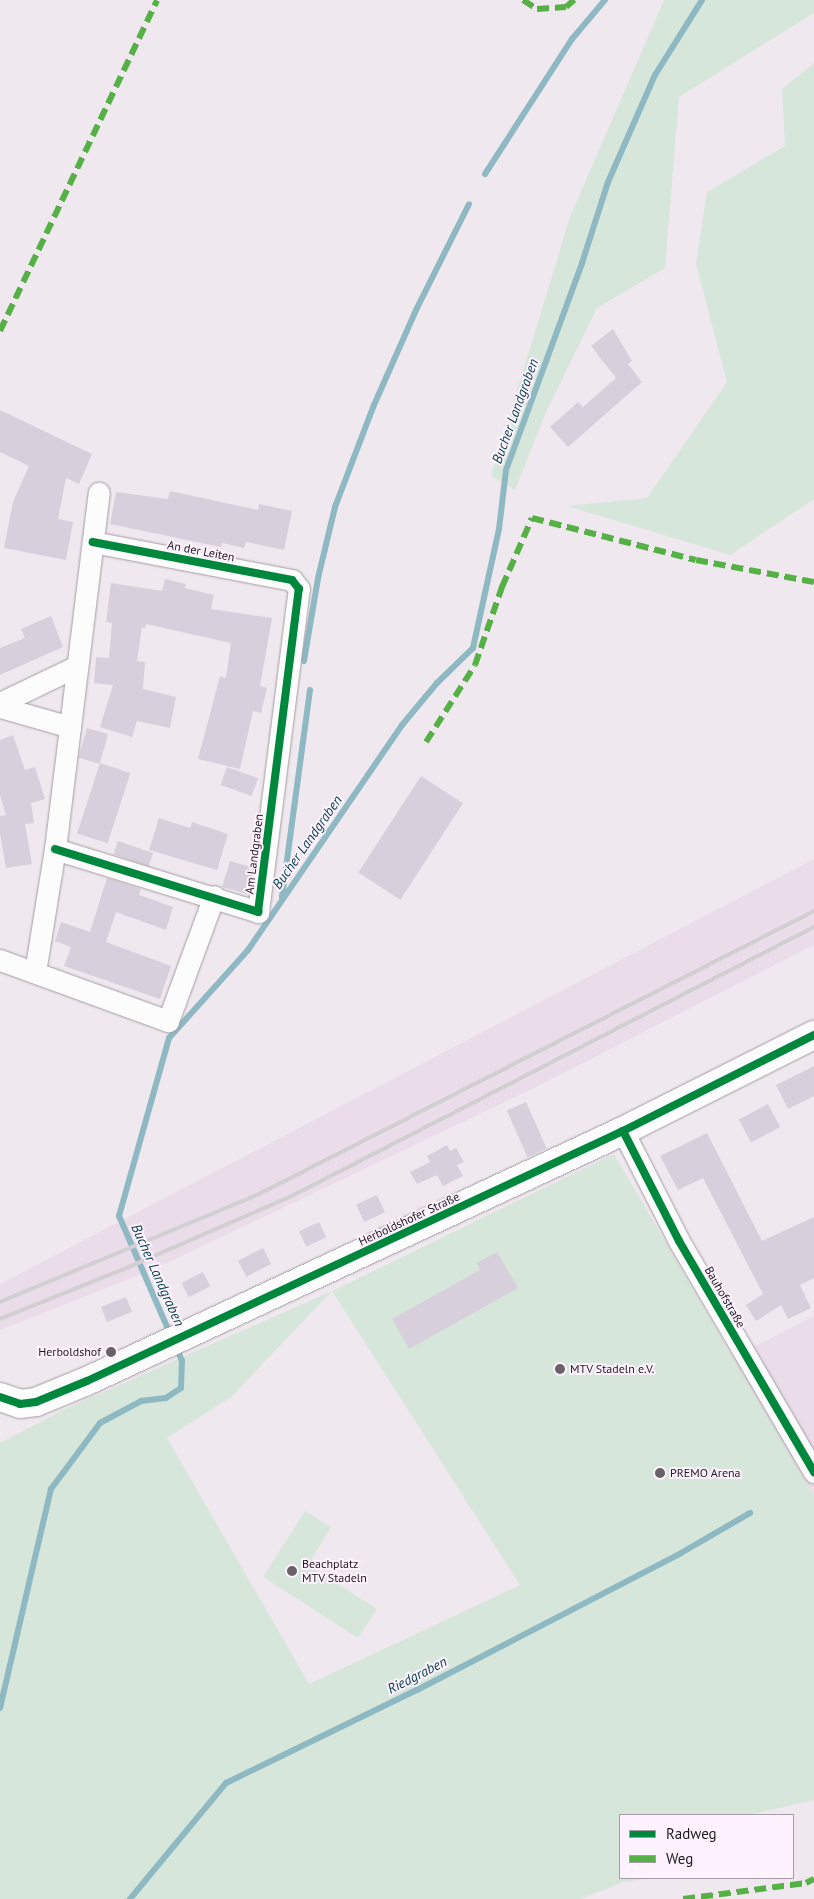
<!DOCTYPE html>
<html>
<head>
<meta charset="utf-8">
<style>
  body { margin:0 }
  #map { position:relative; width:814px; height:1899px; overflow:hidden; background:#f0e8ef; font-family:"PT Sans",sans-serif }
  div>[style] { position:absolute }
  .built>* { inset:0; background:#ebdcea }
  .green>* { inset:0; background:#d7e6da }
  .stream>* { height:6px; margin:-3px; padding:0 3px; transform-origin:3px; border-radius:3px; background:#8eb8c2 }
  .building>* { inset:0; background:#d8cfdc; transform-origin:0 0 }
  .roads { filter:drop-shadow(0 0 1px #a29da2) drop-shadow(0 0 1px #a29da2) }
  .street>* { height:21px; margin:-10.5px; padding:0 10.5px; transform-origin:10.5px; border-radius:10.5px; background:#fdfcfd }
  .secondary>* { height:28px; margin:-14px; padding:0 14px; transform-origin:14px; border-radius:14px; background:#fdfcfd }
  .rail>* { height:4px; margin:-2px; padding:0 2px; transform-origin:2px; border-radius:2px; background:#d2cfd2 }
  .quiet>* { height:6px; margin-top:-3px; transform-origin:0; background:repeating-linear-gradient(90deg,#55b145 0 12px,transparent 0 18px) }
  .cycleway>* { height:8px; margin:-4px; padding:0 4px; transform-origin:4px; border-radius:4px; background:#00873e }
  .dots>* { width:14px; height:14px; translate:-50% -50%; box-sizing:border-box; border:2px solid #fef2fe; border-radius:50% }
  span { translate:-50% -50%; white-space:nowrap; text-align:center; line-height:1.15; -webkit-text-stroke:4px #fef2fe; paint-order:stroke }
  .street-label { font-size:12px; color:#1f1a1f }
  .poi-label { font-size:12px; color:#1f1a1f }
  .right { translate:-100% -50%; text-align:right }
  .left { translate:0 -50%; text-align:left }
  .water-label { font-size:14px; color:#07444e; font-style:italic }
  .legend { position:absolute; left:619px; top:1814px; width:175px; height:65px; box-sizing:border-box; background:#fef2fe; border:1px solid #a59ca5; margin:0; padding:6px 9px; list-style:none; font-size:15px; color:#1f1a1f }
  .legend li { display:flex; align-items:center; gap:10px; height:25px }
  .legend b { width:25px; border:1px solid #a59ca5 }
</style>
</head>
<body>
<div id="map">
  <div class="built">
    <i style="clip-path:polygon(814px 859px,814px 945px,530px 1090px,152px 1270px,0 1330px,0 1284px)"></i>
    <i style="clip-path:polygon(814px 1316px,814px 1496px,732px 1358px)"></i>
  </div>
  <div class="green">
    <i style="clip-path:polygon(664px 0,814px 0,814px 13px,679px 97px,665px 268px,597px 308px,546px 412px,515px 490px,491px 476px,570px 217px)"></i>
    <i style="clip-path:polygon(814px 63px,814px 499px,730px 555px,567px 506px,647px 498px,727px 382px,696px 264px,707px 192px,785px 146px,782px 89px)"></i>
    <i style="clip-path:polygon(evenodd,614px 1154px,814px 1496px,814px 1800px,749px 1815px,620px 1815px,620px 1878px,651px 1878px,623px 1882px,581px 1899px,0 1899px,0 1443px,63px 1410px,332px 1291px,614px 1154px,332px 1291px,520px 1585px,309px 1684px,167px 1438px,231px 1397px,332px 1291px)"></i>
    <i style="clip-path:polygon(305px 1511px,331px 1527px,308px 1565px,377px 1609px,358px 1638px,263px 1577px)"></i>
  </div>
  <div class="stream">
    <i style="left:485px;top:174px;width:161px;rotate:-57.2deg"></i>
    <i style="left:572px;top:39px;width:51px;rotate:-49.8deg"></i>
    <i style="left:304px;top:661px;width:84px;rotate:-80.4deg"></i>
    <i style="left:318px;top:578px;width:73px;rotate:-76.5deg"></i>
    <i style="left:335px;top:507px;width:109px;rotate:-69.1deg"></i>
    <i style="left:374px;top:405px;width:106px;rotate:-66.1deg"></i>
    <i style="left:417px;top:308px;width:116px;rotate:-63.4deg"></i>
    <i style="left:282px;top:897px;width:209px;rotate:-82.3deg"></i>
    <i style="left:171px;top:1336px;width:131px;rotate:-113.4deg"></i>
    <i style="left:119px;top:1216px;width:185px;rotate:-74.3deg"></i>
    <i style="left:169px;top:1038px;width:118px;rotate:-48.1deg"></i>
    <i style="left:248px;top:950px;width:273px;rotate:-55.6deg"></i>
    <i style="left:402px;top:725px;width:55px;rotate:-50.2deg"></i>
    <i style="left:437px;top:683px;width:50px;rotate:-44.2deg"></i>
    <i style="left:473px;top:648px;width:122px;rotate:-77.7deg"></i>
    <i style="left:499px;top:529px;width:59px;rotate:-83.2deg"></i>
    <i style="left:506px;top:470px;width:221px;rotate:-69.8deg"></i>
    <i style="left:582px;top:263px;width:85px;rotate:-72.2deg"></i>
    <i style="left:608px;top:182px;width:117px;rotate:-66.3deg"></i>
    <i style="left:655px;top:75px;width:89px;rotate:-57.9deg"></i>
    <i style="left:0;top:1708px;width:225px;rotate:-76.9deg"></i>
    <i style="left:51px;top:1489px;width:82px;rotate:-53.4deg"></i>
    <i style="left:100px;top:1423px;width:47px;rotate:-28.2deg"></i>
    <i style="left:141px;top:1401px;width:25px;rotate:-7deg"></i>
    <i style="left:166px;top:1398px;width:18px;rotate:-34deg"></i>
    <i style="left:181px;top:1388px;width:27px;rotate:-88deg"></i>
    <i style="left:182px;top:1361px;width:15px;rotate:-113deg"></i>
    <i style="left:130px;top:1899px;width:151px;rotate:-50.4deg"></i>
    <i style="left:226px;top:1783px;width:212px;rotate:-26deg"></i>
    <i style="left:417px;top:1690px;width:297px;rotate:-27.4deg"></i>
    <i style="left:681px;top:1553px;width:80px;rotate:-30.1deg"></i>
  </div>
  <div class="building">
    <i style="clip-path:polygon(613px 329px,632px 361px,628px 364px,642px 382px,568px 447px,550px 427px,578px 402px,583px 407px,616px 378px,591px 346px)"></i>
    <i style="clip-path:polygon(0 410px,92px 454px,79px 484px,66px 478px,58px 519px,73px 522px,66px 560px,4px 548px,13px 502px,29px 466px,0 452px)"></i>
    <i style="clip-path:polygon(170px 491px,258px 510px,259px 504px,292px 511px,284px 550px,246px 542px,244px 548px,222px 543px,221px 547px,110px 524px,116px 492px,168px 499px)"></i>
    <i style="clip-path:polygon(165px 579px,186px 584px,185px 588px,214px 595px,211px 609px,272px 618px,260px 686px,267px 688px,261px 713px,253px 711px,240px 769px,198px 759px,220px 676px,226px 678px,231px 643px,146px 624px,145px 628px,142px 627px,137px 661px,145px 662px,143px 689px,176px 697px,170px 728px,137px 721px,132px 737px,100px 727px,113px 685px,94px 683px,96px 657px,109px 658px,112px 623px,106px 622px,111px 583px,162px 591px)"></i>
    <i style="clip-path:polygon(51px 616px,63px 647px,0 675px,0 648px,25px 638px,21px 629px)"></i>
    <i style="left:87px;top:728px;width:22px;height:31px;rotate:16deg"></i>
    <i style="clip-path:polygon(13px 735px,25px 770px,35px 767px,45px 799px,31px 803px,34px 823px,25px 824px,32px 864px,6px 868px,0 833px,0 816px,6px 815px,0 795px,0 740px)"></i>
    <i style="left:100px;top:763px;width:32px;height:74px;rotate:18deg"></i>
    <i style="left:227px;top:767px;width:33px;height:19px;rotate:20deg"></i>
    <i style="left:421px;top:776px;width:50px;height:115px;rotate:33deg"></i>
    <i style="clip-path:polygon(159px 818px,190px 828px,192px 822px,228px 834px,217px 870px,149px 850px)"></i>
    <i style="left:118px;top:841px;width:37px;height:14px;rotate:19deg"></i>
    <i style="clip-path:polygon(230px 861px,251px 867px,248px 894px,222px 887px)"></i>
    <i style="clip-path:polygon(107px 878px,141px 889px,139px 895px,173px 907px,166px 930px,116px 912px,106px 942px,171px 966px,160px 999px,64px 966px,71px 947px,55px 941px,61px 922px,90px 932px)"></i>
    <i style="clip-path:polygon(814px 1066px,814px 1096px,788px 1109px,776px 1085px)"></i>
    <i style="left:526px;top:1102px;width:51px;height:21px;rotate:66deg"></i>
    <i style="left:768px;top:1104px;width:26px;height:33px;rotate:62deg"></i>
    <i style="clip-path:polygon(707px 1133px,762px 1241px,814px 1217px,814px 1278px,800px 1285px,811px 1308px,788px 1319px,781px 1305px,756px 1321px,746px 1305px,763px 1294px,703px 1178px,678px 1190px,660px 1156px)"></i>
    <i style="clip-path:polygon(447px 1145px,450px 1151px,456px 1148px,464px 1162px,457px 1165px,463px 1176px,443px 1186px,437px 1175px,417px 1184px,410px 1172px,430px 1162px,427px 1156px)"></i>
    <i style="left:377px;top:1195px;width:19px;height:23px;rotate:65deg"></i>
    <i style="left:319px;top:1222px;width:17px;height:22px;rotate:65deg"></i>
    <i style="left:263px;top:1248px;width:18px;height:28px;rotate:63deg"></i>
    <i style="clip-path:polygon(497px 1252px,518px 1288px,409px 1349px,392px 1319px,480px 1270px,477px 1263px)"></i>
    <i style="left:203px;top:1272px;width:16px;height:24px;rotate:63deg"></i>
    <i style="left:126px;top:1297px;width:16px;height:27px;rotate:68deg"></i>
  </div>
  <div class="roads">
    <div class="street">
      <i style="left:0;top:703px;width:85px;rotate:-25.7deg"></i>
      <i style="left:0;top:707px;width:73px;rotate:15.9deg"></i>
      <i style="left:55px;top:849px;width:213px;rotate:17.2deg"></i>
      <i style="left:258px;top:912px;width:326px;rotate:-82.8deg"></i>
      <i style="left:299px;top:589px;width:11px;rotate:-128deg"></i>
      <i style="left:292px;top:580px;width:203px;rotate:-169.2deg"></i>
      <i style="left:0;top:960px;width:179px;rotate:20deg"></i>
      <i style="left:168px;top:1021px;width:133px;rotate:-69.8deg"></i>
      <i style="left:35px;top:972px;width:125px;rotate:-80.8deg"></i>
      <i style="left:55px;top:849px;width:359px;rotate:-83deg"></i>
      <i style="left:623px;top:1131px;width:123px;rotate:63deg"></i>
      <i style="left:679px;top:1241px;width:268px;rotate:59.7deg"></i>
    </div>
    <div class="secondary">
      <i style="left:0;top:1397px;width:21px;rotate:19deg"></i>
      <i style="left:20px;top:1404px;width:16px;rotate:-7deg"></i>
      <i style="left:36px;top:1402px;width:55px;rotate:-22.4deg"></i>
      <i style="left:87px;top:1381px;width:591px;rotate:-25.01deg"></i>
      <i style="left:623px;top:1131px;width:214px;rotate:-26.7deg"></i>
    </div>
  </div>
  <div class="rail">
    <i style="left:0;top:1302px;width:281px;rotate:-22.6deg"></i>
    <i style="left:259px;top:1194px;width:623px;rotate:-27.02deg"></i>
    <i style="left:0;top:1319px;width:134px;rotate:-22deg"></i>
    <i style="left:124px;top:1269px;width:185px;rotate:-23.5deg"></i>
    <i style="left:294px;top:1195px;width:585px;rotate:-27.27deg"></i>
  </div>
  <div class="quiet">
    <i style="left:523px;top:0;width:17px;rotate:33deg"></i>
    <i style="left:537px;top:9px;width:29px;rotate:-4deg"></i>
    <i style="left:566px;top:7px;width:11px;rotate:-41deg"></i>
    <i style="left:0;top:331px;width:366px;rotate:-64.6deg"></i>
    <i style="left:426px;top:742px;width:91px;rotate:-57.5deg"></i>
    <i style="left:475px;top:665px;width:83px;rotate:-70.9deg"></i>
    <i style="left:502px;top:587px;width:75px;rotate:-66.5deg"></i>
    <i style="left:532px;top:518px;width:169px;rotate:14.4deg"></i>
    <i style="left:696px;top:560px;width:120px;rotate:10.6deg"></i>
    <i style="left:683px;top:1899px;width:124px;rotate:-7.4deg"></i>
    <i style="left:806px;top:1883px;width:9px;rotate:-27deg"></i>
  </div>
  <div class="cycleway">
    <i style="left:55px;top:849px;width:213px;rotate:17.2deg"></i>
    <i style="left:258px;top:912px;width:326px;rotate:-82.8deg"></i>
    <i style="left:299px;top:589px;width:11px;rotate:-128deg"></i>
    <i style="left:292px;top:580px;width:203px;rotate:-169.2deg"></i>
    <i style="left:623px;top:1131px;width:123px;rotate:63deg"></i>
    <i style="left:679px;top:1241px;width:268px;rotate:59.7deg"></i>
    <i style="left:0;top:1397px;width:21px;rotate:19deg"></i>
    <i style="left:20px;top:1404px;width:16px;rotate:-7deg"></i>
    <i style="left:36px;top:1402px;width:55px;rotate:-22.4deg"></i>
    <i style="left:87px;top:1381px;width:591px;rotate:-25.01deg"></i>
    <i style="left:623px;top:1131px;width:214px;rotate:-26.7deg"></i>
  </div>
  <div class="dots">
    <i style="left:111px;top:1352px;background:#686268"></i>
    <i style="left:560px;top:1369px;background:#686268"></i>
    <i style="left:660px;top:1473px;background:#686268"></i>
    <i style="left:292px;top:1571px;background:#686268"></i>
  </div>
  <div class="street-label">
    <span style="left:201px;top:551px;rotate:11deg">An der Leiten</span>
    <span style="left:254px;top:854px;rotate:-83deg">Am Landgraben</span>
    <span style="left:409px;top:1219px;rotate:-25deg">Herboldshofer Straße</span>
    <span style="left:725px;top:1297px;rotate:60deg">Bauhofstraße</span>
  </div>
  <div class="poi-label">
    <span class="right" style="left:101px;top:1352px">Herboldshof</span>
    <span class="left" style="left:570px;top:1369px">MTV Stadeln e.V.</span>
    <span class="left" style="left:670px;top:1473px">PREMO Arena</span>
    <span class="left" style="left:302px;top:1571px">Beachplatz<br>MTV Stadeln</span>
  </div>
  <div class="water-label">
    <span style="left:515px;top:411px;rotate:-70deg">Bucher Landgraben</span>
    <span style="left:307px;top:842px;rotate:-55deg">Bucher Landgraben</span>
    <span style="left:158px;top:1275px;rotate:66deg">Bucher Landgraben</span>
    <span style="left:417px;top:1675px;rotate:-27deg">Riedgraben</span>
  </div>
  <ul class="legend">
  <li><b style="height:6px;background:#00873e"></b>Radweg</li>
  <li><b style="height:6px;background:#55b145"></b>Weg</li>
  </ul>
</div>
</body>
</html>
